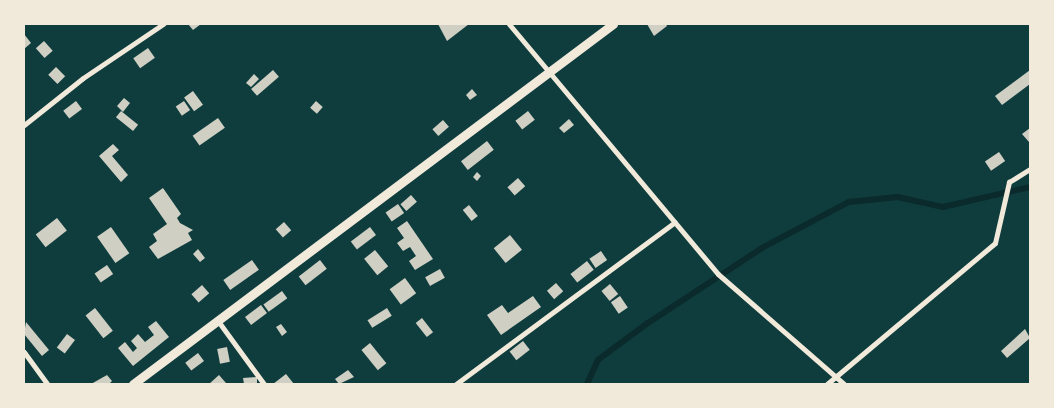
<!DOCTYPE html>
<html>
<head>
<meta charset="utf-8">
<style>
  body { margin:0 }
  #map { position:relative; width:1054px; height:408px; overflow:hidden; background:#0f3d3e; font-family:Literata,serif }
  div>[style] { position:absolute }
  .stream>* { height:5.5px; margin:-2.75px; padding:0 2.75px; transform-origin:2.75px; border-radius:2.75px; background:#0a2a2b }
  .building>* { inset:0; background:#cfcfc3; transform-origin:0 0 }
  .minor>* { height:5px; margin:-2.5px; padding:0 2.5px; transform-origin:2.5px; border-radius:2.5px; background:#f1e9da }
  .tertiary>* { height:9px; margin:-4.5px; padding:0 4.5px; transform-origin:4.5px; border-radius:4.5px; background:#f1e9da }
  span { translate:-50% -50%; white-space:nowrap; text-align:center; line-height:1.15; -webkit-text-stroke:5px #f1e9da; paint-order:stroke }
  .frame { position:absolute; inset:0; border:25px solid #f1e9da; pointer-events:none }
</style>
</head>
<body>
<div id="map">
  <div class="stream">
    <i style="left:587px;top:384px;width:26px;rotate:-65deg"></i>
    <i style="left:598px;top:360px;width:62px;rotate:-36.5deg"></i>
    <i style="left:648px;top:323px;width:136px;rotate:-33.3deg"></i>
    <i style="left:762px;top:248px;width:98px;rotate:-27.9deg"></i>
    <i style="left:849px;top:202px;width:49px;rotate:-5.8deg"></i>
    <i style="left:898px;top:197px;width:46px;rotate:12.5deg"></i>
    <i style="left:943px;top:207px;width:89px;rotate:-12.9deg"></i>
  </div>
  <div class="building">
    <i style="clip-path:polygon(188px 24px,201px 24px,193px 30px)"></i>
    <i style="clip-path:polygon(438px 24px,469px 24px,447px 41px)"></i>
    <i style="clip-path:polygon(647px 24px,666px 24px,667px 26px,654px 36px)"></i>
    <i style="clip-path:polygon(24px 34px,31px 43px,24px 49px)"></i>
    <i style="left:44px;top:41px;width:13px;height:11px;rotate:48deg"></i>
    <i style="left:148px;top:48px;width:12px;height:18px;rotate:55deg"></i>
    <i style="left:56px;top:67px;width:13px;height:11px;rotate:45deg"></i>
    <i style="left:273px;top:70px;width:9px;height:29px;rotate:49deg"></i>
    <i style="clip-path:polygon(1030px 70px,1030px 84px,1002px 105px,995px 96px)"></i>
    <i style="clip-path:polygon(254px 74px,259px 79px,251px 87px,246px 83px)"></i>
    <i style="clip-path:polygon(472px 89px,477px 95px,470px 100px,466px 95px)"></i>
    <i style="left:193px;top:91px;width:17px;height:11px;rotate:54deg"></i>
    <i style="clip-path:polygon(124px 98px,130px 103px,123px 112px,117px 106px)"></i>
    <i style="left:76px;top:101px;width:10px;height:16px;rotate:53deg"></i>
    <i style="left:184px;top:101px;width:11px;height:10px;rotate:56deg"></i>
    <i style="left:316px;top:101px;width:9px;height:9px;rotate:41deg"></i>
    <i style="left:121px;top:111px;width:22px;height:8px;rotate:39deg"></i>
    <i style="left:528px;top:111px;width:11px;height:16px;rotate:52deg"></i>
    <i style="left:218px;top:118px;width:12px;height:31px;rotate:55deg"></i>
    <i style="clip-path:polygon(569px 119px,574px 125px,564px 133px,559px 128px)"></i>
    <i style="left:443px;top:120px;width:9px;height:14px;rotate:49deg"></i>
    <i style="clip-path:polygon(1030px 128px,1030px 141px,1029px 142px,1022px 134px)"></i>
    <i style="left:487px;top:141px;width:11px;height:33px;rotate:52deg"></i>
    <i style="clip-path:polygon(113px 144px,119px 150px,112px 156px,128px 175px,121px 182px,99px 156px)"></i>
    <i style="left:999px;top:152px;width:11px;height:17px;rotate:56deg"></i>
    <i style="clip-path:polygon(477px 172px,481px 176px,477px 181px,473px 177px)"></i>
    <i style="left:518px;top:178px;width:11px;height:14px;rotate:49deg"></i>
    <i style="clip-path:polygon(163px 188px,181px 214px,177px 218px,180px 223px,193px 230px,188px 233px,192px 240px,158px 259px,149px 247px,157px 241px,153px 234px,167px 224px,149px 198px)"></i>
    <i style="left:411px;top:195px;width:9px;height:14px;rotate:49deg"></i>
    <i style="left:398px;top:204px;width:11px;height:15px;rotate:56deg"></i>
    <i style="left:469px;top:205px;width:14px;height:8px;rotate:51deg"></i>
    <i style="left:57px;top:218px;width:16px;height:27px;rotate:52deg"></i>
    <i style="clip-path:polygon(407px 221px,433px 259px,415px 270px,409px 261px,416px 256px,410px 247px,403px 251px,397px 243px,404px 238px,397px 228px)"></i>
    <i style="left:284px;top:222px;width:11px;height:11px;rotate:49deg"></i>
    <i style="left:111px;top:227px;width:32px;height:17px;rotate:55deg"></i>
    <i style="left:370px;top:227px;width:10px;height:24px;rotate:53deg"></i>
    <i style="left:510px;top:235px;width:19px;height:21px;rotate:51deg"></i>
    <i style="clip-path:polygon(198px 249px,205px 258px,200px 262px,193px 254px)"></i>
    <i style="left:375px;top:250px;width:21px;height:14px;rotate:51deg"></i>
    <i style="left:601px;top:251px;width:11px;height:14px;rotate:56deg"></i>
    <i style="left:252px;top:260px;width:12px;height:35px;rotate:55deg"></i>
    <i style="left:320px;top:260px;width:11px;height:27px;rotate:52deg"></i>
    <i style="left:587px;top:261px;width:11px;height:21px;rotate:52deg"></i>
    <i style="left:107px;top:265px;width:11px;height:15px;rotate:56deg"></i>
    <i style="left:440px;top:269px;width:10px;height:17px;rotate:61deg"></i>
    <i style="left:405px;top:278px;width:19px;height:19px;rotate:54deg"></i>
    <i style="left:556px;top:283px;width:11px;height:12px;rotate:49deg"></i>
    <i style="left:610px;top:284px;width:13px;height:11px;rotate:51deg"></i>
    <i style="left:202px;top:285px;width:11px;height:14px;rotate:49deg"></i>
    <i style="left:282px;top:291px;width:9px;height:23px;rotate:54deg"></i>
    <i style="clip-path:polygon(533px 296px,541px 307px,501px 335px,487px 315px,502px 305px,508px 313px)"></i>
    <i style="left:620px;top:296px;width:14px;height:11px;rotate:56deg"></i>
    <i style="left:261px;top:305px;width:10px;height:20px;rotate:53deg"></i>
    <i style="left:95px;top:308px;width:29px;height:12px;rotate:52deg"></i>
    <i style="left:387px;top:308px;width:9px;height:23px;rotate:58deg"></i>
    <i style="left:422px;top:318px;width:18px;height:8px;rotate:52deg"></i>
    <i style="clip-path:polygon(156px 321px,169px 337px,133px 366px,118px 348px,125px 342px,133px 352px,137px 348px,131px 341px,138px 334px,145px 342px,154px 335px,148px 327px)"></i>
    <i style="clip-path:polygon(26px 322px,49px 350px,42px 356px,24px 334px)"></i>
    <i style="clip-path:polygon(281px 324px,287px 332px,282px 336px,276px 327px)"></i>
    <i style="clip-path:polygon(1025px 329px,1030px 338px,1007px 358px,1001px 351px)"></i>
    <i style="left:67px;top:334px;width:10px;height:17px;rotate:37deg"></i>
    <i style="left:523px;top:341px;width:11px;height:17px;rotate:52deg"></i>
    <i style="left:370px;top:343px;width:26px;height:11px;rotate:51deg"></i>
    <i style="left:227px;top:347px;width:15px;height:10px;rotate:79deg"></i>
    <i style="left:198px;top:353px;width:10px;height:16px;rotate:53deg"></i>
    <i style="clip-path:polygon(348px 370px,354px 377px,339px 384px,335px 379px)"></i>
    <i style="clip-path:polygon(286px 374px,294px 384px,273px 384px)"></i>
    <i style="clip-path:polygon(107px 375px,112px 381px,109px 384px,91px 384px)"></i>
    <i style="clip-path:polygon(219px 375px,226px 383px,209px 384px)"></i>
    <i style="clip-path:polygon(257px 377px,257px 384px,244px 384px,243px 378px)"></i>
  </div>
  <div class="minor">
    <i style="left:509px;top:24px;width:326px;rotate:50.1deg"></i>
    <i style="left:718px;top:274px;width:167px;rotate:41.1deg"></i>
    <i style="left:24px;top:125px;width:75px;rotate:-38.5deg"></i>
    <i style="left:83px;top:78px;width:97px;rotate:-34deg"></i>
    <i style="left:218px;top:321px;width:78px;rotate:53.9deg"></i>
    <i style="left:24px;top:352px;width:39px;rotate:54deg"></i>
    <i style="left:456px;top:384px;width:272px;rotate:-36.5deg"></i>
    <i style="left:827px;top:384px;width:219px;rotate:-40deg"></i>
    <i style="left:995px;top:243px;width:63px;rotate:-77.1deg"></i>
    <i style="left:1009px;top:182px;width:25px;rotate:-32deg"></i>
  </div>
  <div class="tertiary">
    <i style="left:133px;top:384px;width:600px;rotate:-36.87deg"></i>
  </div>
  <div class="frame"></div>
</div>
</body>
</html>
